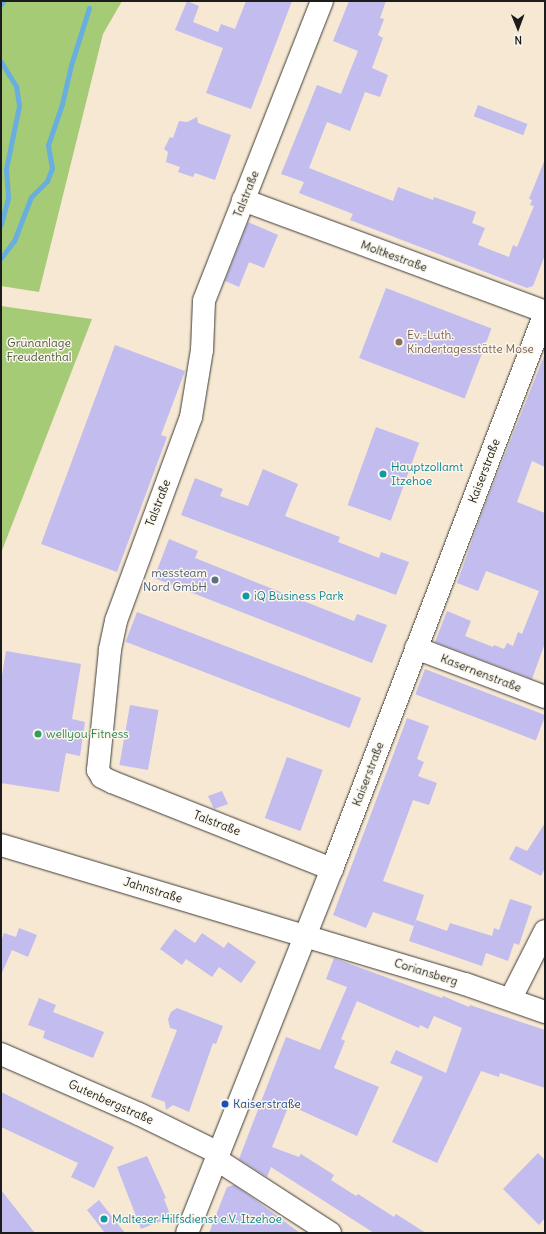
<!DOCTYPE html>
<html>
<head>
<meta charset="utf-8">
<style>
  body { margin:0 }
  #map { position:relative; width:546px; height:1234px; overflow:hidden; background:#f6e8d2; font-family:Delius,sans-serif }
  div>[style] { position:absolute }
  .green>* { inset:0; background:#a5cb76 }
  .stream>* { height:5px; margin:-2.5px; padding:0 2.5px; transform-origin:2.5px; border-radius:2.5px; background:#68afdf }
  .building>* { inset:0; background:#c2bcef; transform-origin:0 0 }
  .roads { filter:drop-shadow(0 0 1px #3d3b37) drop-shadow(0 0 1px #3d3b37) }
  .minor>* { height:22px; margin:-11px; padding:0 11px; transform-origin:11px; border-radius:11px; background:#fff }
  .major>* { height:22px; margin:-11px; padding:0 11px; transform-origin:11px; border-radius:11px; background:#fff }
  .dots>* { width:11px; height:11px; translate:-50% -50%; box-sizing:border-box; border:2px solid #fbf7ec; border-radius:50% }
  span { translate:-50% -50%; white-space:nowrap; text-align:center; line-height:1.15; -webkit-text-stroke:3px #fbf7ec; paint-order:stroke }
  .street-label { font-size:12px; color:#1c1c1c }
  .education-label { font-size:12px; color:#785e54 }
  .left { translate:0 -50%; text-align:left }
  .park-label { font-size:12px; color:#4c593c }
  .culture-label { font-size:12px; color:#0d838f }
  .service-label { font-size:12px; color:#4e5e75 }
  .right { translate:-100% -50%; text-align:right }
  .leisure-label { font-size:12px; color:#27864d }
  .transit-label { font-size:12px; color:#164399 }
  .frame { position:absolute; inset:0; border:2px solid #1c1c1c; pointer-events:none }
  .north { position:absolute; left:498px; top:8px; width:40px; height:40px; -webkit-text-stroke:3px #fbf7ec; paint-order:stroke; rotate:179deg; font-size:11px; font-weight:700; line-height:16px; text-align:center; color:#1c1c1c }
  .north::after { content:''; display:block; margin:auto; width:14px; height:18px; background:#1c1c1c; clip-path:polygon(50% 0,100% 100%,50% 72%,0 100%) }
</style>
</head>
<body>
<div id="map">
  <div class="green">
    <i style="clip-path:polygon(1px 1px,122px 1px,103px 34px,39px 292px,1px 286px)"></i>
    <i style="clip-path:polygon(1px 306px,92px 319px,1px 553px)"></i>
  </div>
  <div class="stream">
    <i style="left:1px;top:4px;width:4px;rotate:-56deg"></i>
    <i style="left:1px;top:62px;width:28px;rotate:58deg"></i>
    <i style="left:16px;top:86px;width:20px;rotate:81deg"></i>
    <i style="left:19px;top:106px;width:64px;rotate:101.7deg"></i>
    <i style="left:6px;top:169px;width:29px;rotate:86deg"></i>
    <i style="left:8px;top:198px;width:28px;rotate:105deg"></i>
    <i style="left:1px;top:258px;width:21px;rotate:-53deg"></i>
    <i style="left:14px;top:241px;width:47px;rotate:-68.9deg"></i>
    <i style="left:31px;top:197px;width:23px;rotate:-45deg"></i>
    <i style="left:47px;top:181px;width:14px;rotate:-69deg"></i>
    <i style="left:52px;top:168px;width:23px;rotate:-100deg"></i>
    <i style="left:48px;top:145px;width:43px;rotate:-71.1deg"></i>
    <i style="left:62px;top:104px;width:40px;rotate:-77deg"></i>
    <i style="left:71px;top:65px;width:60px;rotate:-72.5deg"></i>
  </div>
  <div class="building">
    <i style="clip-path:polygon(187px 1px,199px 6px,193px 22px,218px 32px,221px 24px,235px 29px,246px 1px,292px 1px,251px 109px,206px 93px,223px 48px,175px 30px)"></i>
    <i style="clip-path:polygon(349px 1px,386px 1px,380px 18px,384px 19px,378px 35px,383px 38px,372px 68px,388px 75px,380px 97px,365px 92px,350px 131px,327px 122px,309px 168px,393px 201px,398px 187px,433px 200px,434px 197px,476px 212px,472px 223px,485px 228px,478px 245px,509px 257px,513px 245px,517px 247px,534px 206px,530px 205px,532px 200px,529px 199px,545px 159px,545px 255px,533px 286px,527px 288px,350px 220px,353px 214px,299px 193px,304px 182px,281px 174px,317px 85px,341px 94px,358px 51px,333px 41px)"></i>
    <i style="left:478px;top:105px;width:53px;height:12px;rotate:21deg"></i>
    <i style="clip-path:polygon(197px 117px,198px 123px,231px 135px,215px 180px,195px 173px,193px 177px,178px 172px,180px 167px,166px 162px,168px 152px,164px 149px,170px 137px,173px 138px,179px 121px,187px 122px)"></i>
    <i style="clip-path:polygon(248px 222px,278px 235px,264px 268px,249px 262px,239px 287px,225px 281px)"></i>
    <i style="left:386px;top:288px;width:113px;height:75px;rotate:21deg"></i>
    <i style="clip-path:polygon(115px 345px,185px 371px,161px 435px,167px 437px,117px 572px,41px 544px)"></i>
    <i style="clip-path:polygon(544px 356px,545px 467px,532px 461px,517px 502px,545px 513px,545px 643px,532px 679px,435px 642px,447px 611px,471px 621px,465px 636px,493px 647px,494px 645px,504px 649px,507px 643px,513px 646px,518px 632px,522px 634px,539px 591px,486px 571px,478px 591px,457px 583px,481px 515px)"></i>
    <i style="left:376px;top:427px;width:46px;height:83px;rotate:20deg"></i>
    <i style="clip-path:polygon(263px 469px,298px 484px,285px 516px,340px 537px,338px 542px,379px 558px,381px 552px,409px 562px,396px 595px,181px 515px,195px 478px,223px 489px,220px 496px,248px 506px)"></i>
    <i style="clip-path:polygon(169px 539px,198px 551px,195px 558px,354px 621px,357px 614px,387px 625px,372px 663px,154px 578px)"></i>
    <i style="left:137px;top:612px;width:240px;height:32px;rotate:21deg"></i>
    <i style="clip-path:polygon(6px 651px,81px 664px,72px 719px,85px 722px,80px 756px,66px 753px,59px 792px,1px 783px,1px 682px)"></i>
    <i style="left:425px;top:669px;width:129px;height:27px;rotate:21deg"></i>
    <i style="left:130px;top:705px;width:29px;height:61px;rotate:10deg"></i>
    <i style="clip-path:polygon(407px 718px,429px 726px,417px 759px,424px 762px,418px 776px,437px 783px,429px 805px,413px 800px,383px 881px,424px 895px,414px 926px,373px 912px,366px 928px,333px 915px)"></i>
    <i style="left:287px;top:757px;width:38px;height:65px;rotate:20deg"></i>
    <i style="clip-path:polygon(222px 791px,228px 804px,214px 809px,208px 796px)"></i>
    <i style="clip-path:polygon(545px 823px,545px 868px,541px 876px,509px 859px,516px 846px,527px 851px)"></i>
    <i style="clip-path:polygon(510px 899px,532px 906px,519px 945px,514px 943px,508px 961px,486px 953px,482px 966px,409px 941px,416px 920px,447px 931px,450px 923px,492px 936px,494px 928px,499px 930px)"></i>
    <i style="clip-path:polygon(19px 928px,37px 935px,28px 957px,12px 950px,1px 975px,1px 942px,4px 933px,16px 937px)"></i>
    <i style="clip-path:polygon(175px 929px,195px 943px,202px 933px,224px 948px,228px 942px,256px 962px,241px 983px,219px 967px,212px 977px,186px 959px,182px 965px,160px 949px)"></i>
    <i style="clip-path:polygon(334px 958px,442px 998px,443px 996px,469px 1007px,470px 1005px,545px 1030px,545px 1088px,500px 1073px,499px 1077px,481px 1071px,437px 1163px,392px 1142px,423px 1077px,390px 1063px,396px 1050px,446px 1073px,462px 1028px,434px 1016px,428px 1029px,420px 1025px,419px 1028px,357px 1001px,341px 1039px,345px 1041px,334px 1068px,379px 1087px,357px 1136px,289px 1105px,272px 1147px,299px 1157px,301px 1154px,334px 1175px,331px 1180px,356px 1196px,358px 1194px,394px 1217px,396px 1214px,426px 1233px,374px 1233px,271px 1167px,267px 1177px,239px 1159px,286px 1037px,320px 1050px,347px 987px,326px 979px)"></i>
    <i style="clip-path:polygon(39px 998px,56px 1005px,53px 1012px,104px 1032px,93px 1058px,43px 1038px,45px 1031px,28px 1025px)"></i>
    <i style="clip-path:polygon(177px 1008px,223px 1026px,216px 1044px,213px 1043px,189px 1112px,173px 1105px,166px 1110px,165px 1102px,151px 1097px,177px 1030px,170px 1028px,168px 1019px,171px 1012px)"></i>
    <i style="clip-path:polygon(1px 1092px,114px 1147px,94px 1188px,71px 1177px,78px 1163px,1px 1127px)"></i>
    <i style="clip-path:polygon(538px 1153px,545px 1160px,545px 1218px,539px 1225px,503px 1189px)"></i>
    <i style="clip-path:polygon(147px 1156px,166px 1198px,164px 1199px,171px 1217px,141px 1229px,117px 1167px)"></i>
    <i style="clip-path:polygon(234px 1185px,257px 1201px,300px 1233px,209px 1233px,227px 1187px)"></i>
    <i style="clip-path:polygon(1px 1190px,35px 1233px,1px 1233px)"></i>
    <i style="clip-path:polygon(99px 1200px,125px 1233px,105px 1233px,87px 1210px)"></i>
  </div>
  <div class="roads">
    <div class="minor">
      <i style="left:322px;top:1px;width:322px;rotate:111.5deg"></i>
      <i style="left:204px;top:301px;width:49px;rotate:92.3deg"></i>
      <i style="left:202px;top:350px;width:68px;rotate:99.3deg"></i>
      <i style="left:191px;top:417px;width:217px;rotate:110.2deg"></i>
      <i style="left:116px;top:621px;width:30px;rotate:102deg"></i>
      <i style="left:110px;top:650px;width:121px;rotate:95.7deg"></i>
      <i style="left:98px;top:770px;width:8px;rotate:60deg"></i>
      <i style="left:102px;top:777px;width:11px;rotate:27deg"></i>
      <i style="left:112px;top:782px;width:237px;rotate:21.6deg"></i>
      <i style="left:243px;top:200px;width:322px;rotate:20.3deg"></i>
      <i style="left:416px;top:648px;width:138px;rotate:20.8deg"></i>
      <i style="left:1px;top:845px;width:484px;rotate:16.7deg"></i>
      <i style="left:465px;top:984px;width:85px;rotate:19.3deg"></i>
      <i style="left:511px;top:998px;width:75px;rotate:-63.1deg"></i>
      <i style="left:1px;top:1054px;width:150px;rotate:23.5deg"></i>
      <i style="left:139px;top:1114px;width:89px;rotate:26deg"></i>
      <i style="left:216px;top:1159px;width:136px;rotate:33deg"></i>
    </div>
    <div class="major">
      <i style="left:187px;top:1233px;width:392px;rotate:-68.3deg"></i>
      <i style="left:332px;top:869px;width:595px;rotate:-69.04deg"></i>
    </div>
  </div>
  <div class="dots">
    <i style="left:399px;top:342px;background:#8d6e63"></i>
    <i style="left:383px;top:474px;background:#0f9aa8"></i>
    <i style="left:215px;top:580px;background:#5c6f8a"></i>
    <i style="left:246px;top:596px;background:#0f9aa8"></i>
    <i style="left:38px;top:734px;background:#2e9e5b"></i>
    <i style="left:225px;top:1104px;background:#1a4fb4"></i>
    <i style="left:104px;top:1219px;background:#0f9aa8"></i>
  </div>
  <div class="street-label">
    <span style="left:246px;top:194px;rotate:-68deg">Talstraße</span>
    <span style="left:394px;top:256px;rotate:20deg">Moltkestraße</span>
    <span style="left:484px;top:471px;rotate:-69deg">Kaiserstraße</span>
    <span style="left:158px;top:503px;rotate:-69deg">Talstraße</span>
    <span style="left:481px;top:673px;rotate:21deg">Kasernenstraße</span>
    <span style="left:368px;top:774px;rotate:-69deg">Kaiserstraße</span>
    <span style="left:217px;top:823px;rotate:21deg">Talstraße</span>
    <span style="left:153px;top:890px;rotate:17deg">Jahnstraße</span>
    <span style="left:426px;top:972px;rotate:17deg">Coriansberg</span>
    <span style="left:111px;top:1102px;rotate:24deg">Gutenbergstraße</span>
  </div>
  <div class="education-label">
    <span class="left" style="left:407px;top:342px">Ev.-Luth.<br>Kindertagesstätte Mose</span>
  </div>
  <div class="park-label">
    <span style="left:39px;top:350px">Grünanlage<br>Freudenthal</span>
  </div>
  <div class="culture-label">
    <span class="left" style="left:391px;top:474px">Hauptzollamt<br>Itzehoe</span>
    <span class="left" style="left:254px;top:596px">iQ Business Park</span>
    <span class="left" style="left:112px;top:1219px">Malteser Hilfsdienst e.V. Itzehoe</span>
  </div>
  <div class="service-label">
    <span class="right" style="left:207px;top:580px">messteam<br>Nord GmbH</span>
  </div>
  <div class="leisure-label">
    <span class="left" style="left:46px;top:734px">wellyou Fitness</span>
  </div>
  <div class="transit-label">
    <span class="left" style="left:233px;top:1104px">Kaiserstraße</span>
  </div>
  <div class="frame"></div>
  <div class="north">N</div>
</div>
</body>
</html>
